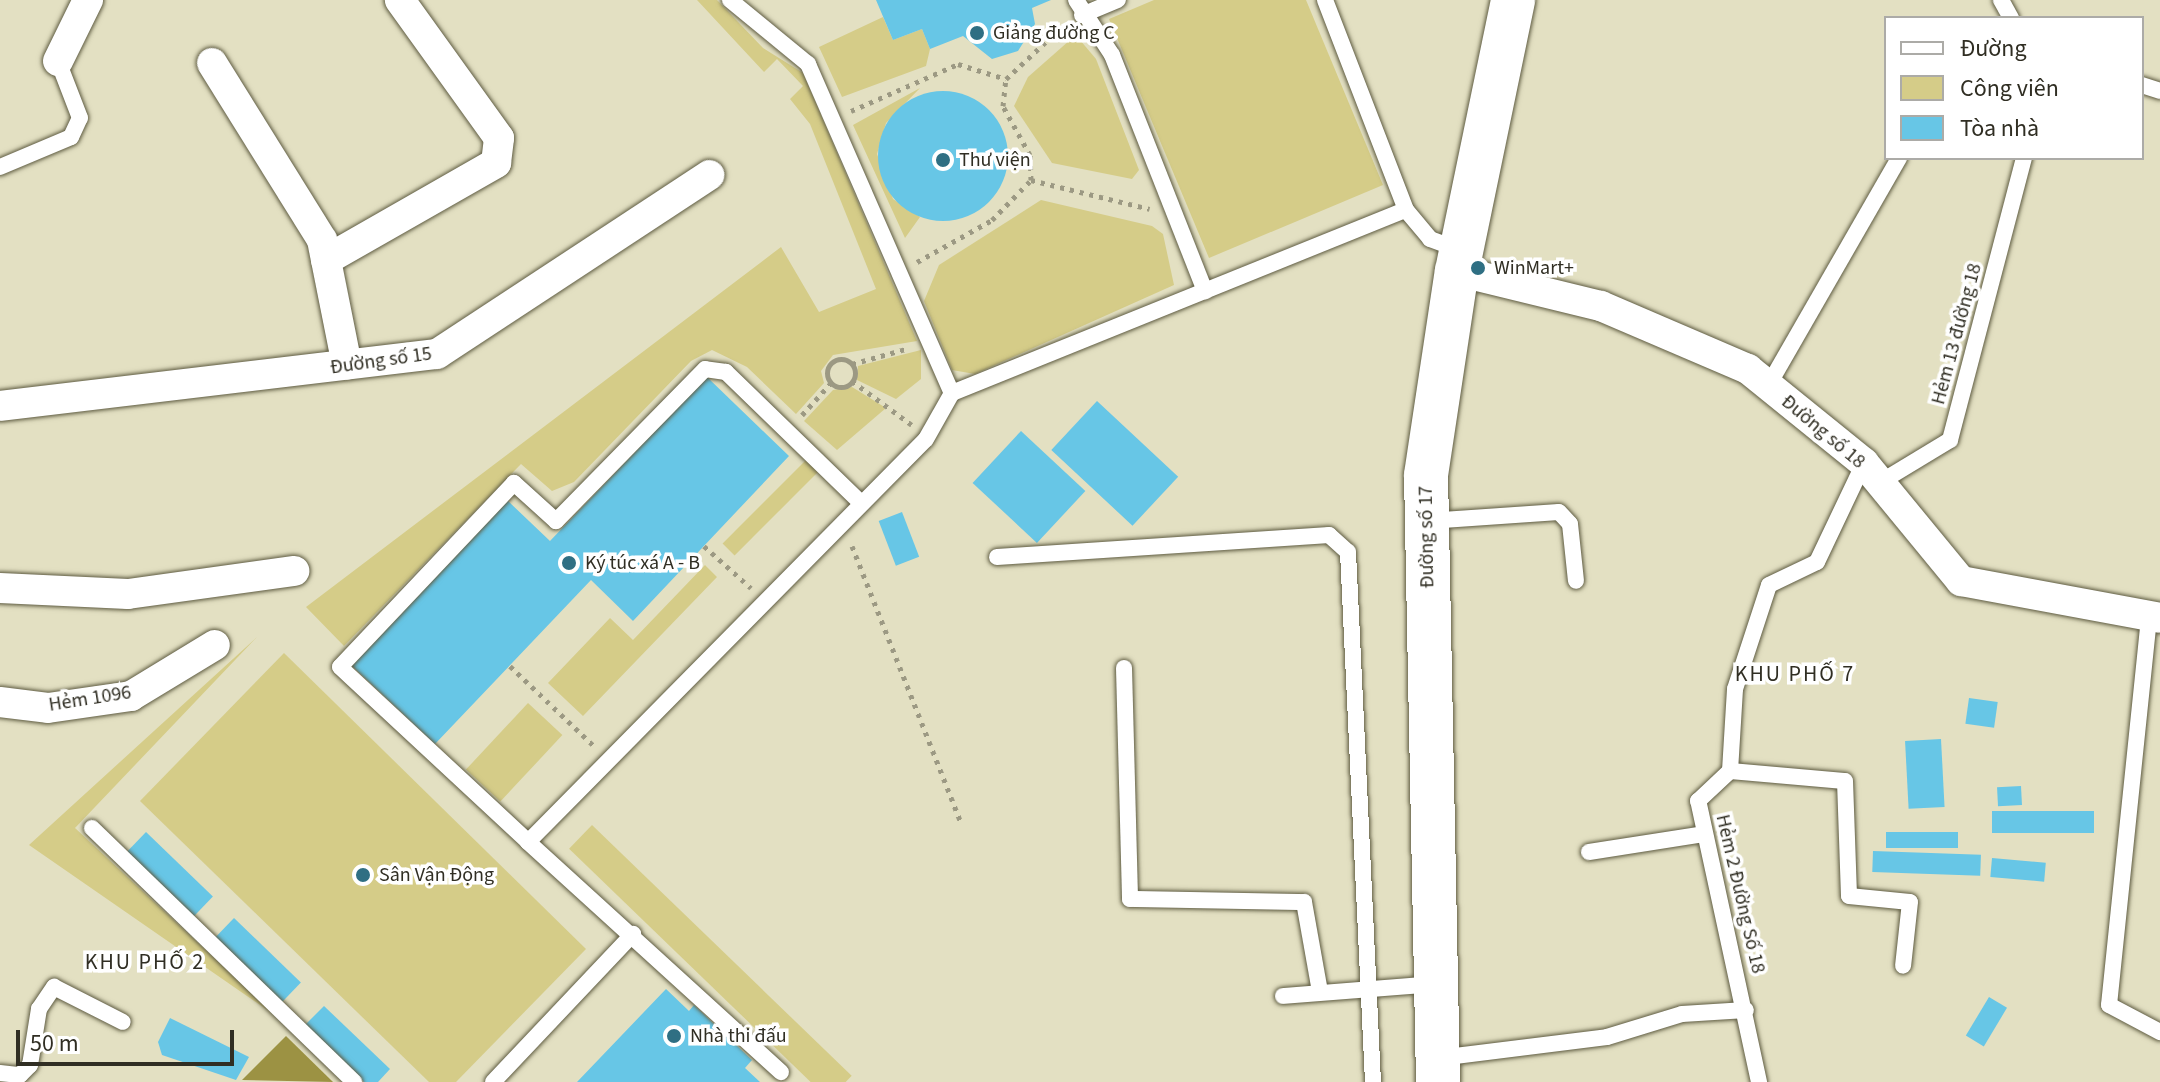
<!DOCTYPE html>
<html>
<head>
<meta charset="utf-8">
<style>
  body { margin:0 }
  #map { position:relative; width:2160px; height:1082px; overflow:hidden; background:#e3e0c2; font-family:"Source Sans 3",sans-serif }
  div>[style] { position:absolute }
  .green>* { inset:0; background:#d5cc88; transform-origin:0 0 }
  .water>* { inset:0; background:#9c9243 }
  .building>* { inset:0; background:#67c6e6; transform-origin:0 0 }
  .round { border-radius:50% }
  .path>* { height:5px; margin-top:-2.5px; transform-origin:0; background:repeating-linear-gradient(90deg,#9c9983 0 4px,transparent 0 10px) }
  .path>.ring { margin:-2.5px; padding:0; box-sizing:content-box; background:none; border:5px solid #9c9983; border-radius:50% }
  .roads { filter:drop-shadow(0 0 2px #5e5b41) drop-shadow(0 0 2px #5e5b41) }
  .lane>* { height:16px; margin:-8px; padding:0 8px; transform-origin:8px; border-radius:8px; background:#fff }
  .street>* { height:30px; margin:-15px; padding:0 15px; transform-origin:15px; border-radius:15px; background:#fff }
  .secondary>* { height:44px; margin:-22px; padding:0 22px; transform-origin:22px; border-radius:22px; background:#fff }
  .dots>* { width:22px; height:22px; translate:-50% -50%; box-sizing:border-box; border:4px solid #fff; border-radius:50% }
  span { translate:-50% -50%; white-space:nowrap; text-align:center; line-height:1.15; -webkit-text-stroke:7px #fff; paint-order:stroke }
  .poi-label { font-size:20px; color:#302e23 }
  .left { translate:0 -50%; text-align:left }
  .street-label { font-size:20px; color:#302e23 }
  .neighbourhood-label { font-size:22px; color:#302e23; letter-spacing:2px }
  .legend { position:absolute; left:1884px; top:16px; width:260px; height:144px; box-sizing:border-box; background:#fff; border:2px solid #acaba7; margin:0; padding:10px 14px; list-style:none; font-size:24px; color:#302e23 }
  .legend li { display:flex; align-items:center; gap:16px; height:40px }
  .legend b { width:40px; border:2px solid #acaba7 }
  .scale { position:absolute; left:16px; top:1030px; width:218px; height:36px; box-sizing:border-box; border:4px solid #302e23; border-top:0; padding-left:10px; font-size:24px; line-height:28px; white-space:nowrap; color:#302e23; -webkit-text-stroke:6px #fff; paint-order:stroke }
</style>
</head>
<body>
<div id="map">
  <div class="green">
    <i style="clip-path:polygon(697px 0,717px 0,763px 48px,803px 73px,917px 341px,833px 355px,821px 371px,824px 383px,796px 414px,747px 367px,712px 350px,691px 361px,574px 482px,552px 491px,521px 464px,344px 646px,306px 607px,781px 247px,819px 312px,876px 289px,810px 124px,790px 99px,803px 86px,777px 59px,764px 72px)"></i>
    <i style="clip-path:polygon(1154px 0,1306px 0,1383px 185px,1209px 258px,1109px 19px)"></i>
    <i style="clip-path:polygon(883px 17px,893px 40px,922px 29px,930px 49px,926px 66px,842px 97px,819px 47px)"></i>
    <i style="clip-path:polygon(1070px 40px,1080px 40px,1096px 59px,1139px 170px,1132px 179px,1052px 163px,1014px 106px,1028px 77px)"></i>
    <i style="clip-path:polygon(920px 88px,886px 123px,877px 154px,893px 199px,920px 217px,905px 238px,853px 125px)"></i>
    <i style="clip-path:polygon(1041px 200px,1152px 226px,1163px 234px,1174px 285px,975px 374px,952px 370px,924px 301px,939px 265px)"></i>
    <i style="clip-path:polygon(921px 350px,921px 379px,896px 399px,857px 380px,858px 366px)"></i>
    <i style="clip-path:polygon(852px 387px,886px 408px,837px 450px,804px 421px,833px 390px)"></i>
    <i style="left:806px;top:460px;width:17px;height:118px;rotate:45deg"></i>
    <i style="clip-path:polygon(705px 565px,717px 577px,583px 716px,548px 683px,610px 618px,633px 640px)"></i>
    <i style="clip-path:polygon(257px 637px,75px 828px,276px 1016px,29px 845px)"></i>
    <i style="clip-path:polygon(284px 653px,586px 949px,456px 1082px,429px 1082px,140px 801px)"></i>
    <i style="left:528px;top:703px;width:47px;height:91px;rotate:43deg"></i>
    <i style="left:592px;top:825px;width:361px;height:33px;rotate:44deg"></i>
  </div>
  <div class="water">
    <i style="clip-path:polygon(286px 1036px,333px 1082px,242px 1080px)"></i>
  </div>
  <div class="building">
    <i style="clip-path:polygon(876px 0,1051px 0,1032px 8px,1035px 24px,1018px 51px,992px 59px,963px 36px,930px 49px,922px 29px,893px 40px)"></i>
    <i class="round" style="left:878px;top:91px;width:130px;height:130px"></i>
    <i style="clip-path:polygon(707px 377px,789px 456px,633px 621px,591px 580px,435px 744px,352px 666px,508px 501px,550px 541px)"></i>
    <i style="left:1097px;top:401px;width:111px;height:67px;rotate:43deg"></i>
    <i style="left:1021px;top:431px;width:88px;height:71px;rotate:43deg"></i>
    <i style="left:902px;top:512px;width:48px;height:25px;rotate:69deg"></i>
    <i style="left:1969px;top:698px;width:29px;height:26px;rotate:8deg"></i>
    <i style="left:1941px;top:739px;width:68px;height:36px;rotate:87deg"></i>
    <i style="left:2021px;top:786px;width:19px;height:24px;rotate:87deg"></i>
    <i style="left:1992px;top:811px;width:102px;height:22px"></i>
    <i style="left:146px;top:832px;width:93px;height:28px;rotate:44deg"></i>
    <i style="left:1886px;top:832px;width:72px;height:16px"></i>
    <i style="left:1873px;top:851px;width:108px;height:21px;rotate:2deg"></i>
    <i style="left:1992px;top:858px;width:54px;height:19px;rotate:5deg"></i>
    <i style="left:234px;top:918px;width:93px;height:27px;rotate:44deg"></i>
    <i style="clip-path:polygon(666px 989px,689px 1011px,694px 1005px,752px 1060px,745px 1068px,760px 1082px,577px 1082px)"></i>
    <i style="left:1989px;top:997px;width:21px;height:45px;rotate:31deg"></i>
    <i style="clip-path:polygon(324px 1006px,390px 1069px,378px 1082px,364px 1082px,305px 1025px)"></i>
    <i style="clip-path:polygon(170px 1018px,249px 1057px,236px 1080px,162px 1055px,158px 1042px)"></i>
  </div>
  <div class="path">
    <i style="left:851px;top:111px;width:117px;rotate:-23.7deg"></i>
    <i style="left:958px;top:64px;width:50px;rotate:17.4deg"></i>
    <i style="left:1031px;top:180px;width:122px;rotate:13.7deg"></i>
    <i style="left:917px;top:262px;width:86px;rotate:-29.2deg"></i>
    <i style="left:992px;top:220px;width:56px;rotate:-45.7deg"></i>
    <i style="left:1031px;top:180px;width:25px;rotate:-92deg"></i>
    <i style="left:1030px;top:155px;width:56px;rotate:-118.9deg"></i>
    <i style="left:1003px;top:106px;width:27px;rotate:-84deg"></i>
    <i style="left:1006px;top:79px;width:79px;rotate:-43deg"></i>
    <i class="ring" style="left:827px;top:359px;width:23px;height:23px"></i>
    <i style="left:852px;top:364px;width:59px;rotate:-15.7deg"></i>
    <i style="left:852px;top:381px;width:74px;rotate:36.3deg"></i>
    <i style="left:802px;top:415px;width:43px;rotate:-47.8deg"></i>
    <i style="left:704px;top:546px;width:63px;rotate:41.8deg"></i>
    <i style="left:852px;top:546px;width:295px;rotate:68.5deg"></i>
    <i style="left:510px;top:666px;width:115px;rotate:43.6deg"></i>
  </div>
  <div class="roads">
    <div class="lane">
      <i style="left:730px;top:0;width:101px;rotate:39.4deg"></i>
      <i style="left:808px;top:64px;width:359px;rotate:66.4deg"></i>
      <i style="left:1076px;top:0;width:66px;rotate:56.8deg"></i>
      <i style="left:1112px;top:55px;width:254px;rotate:68.5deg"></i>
      <i style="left:1325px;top:0;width:225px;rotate:68.9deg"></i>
      <i style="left:1406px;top:210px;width:38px;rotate:50deg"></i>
      <i style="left:1430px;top:239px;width:32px;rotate:20deg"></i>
      <i style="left:2001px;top:0;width:21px;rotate:61deg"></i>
      <i style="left:1082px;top:15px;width:39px;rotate:-23deg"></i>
      <i style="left:2142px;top:85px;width:19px;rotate:18deg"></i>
      <i style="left:0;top:167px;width:77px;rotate:-22.9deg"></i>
      <i style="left:71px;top:137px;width:21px;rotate:-65deg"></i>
      <i style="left:80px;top:118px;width:61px;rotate:-111.1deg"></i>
      <i style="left:1768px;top:386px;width:263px;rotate:-60.1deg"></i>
      <i style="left:1879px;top:483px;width:83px;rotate:-31.2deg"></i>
      <i style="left:1950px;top:440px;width:292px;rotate:-75.3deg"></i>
      <i style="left:860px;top:502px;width:187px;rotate:-135.9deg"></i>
      <i style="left:726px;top:372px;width:21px;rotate:-172deg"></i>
      <i style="left:705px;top:369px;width:213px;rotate:134.4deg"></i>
      <i style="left:556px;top:521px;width:57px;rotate:-137.9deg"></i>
      <i style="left:514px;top:483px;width:253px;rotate:133.4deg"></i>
      <i style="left:340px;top:667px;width:257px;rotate:42.9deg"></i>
      <i style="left:528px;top:842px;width:566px;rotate:-45.36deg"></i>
      <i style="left:926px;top:439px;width:53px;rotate:-60.5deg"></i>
      <i style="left:952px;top:393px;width:489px;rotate:-22deg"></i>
      <i style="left:1428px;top:521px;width:131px;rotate:-3.9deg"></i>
      <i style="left:1559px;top:512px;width:16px;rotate:47deg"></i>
      <i style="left:1570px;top:524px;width:57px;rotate:84deg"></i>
      <i style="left:997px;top:557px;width:333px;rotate:-3.8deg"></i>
      <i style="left:1329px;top:535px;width:25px;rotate:42deg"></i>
      <i style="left:1348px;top:552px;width:531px;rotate:87.3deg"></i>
      <i style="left:2149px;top:618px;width:389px;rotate:95.9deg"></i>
      <i style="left:2109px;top:1005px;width:58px;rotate:27.9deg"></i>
      <i style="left:1124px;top:668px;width:231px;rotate:88.5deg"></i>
      <i style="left:1130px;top:899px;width:174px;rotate:1deg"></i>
      <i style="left:1304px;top:902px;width:91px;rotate:79.9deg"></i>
      <i style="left:1730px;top:771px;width:115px;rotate:5deg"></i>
      <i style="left:1845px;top:781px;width:115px;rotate:88deg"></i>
      <i style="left:1849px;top:896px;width:61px;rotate:5.6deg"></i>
      <i style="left:1910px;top:902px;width:64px;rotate:96.2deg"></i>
      <i style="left:92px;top:828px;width:365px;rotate:44.1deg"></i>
      <i style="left:528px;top:842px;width:342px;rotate:42.3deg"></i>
      <i style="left:1589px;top:852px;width:116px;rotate:-8.9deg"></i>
      <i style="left:1283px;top:996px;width:151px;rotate:-4.5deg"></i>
      <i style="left:1439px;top:1058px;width:169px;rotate:-7.1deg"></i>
      <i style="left:1607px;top:1037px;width:78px;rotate:-17deg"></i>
      <i style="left:1682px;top:1014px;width:64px;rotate:-3.6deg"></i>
      <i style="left:0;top:1073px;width:20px;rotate:6deg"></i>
      <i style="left:20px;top:1075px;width:14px;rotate:-45deg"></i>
      <i style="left:30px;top:1065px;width:57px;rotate:-80.9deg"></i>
      <i style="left:39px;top:1009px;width:27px;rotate:-56deg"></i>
      <i style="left:54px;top:987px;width:77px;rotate:26.9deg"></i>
      <i style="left:493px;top:1082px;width:204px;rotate:-46.6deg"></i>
      <i style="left:1759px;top:1082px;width:288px;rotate:-102.2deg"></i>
      <i style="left:1698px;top:801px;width:44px;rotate:-43.2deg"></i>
      <i style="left:1730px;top:771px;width:82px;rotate:-86.5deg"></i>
      <i style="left:1735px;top:689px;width:109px;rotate:-71.9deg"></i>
      <i style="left:1769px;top:585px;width:53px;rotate:-25.6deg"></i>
      <i style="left:1817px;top:562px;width:110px;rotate:-64.6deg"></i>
    </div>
    <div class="street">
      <i style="left:58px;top:61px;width:68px;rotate:-63.8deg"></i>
      <i style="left:212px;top:63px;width:208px;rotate:58.1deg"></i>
      <i style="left:322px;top:240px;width:127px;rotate:78.7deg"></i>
      <i style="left:326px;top:260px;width:196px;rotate:-29.7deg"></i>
      <i style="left:496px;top:163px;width:25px;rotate:-83deg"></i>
      <i style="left:499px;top:138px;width:170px;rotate:-125.7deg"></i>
      <i style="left:1457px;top:271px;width:148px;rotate:13.7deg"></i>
      <i style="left:1601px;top:306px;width:160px;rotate:23.2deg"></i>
      <i style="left:1748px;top:369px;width:149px;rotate:39deg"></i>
      <i style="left:1864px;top:463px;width:153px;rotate:50.6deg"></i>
      <i style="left:1961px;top:581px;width:202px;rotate:10.5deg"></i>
      <i style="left:0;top:406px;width:440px;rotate:-6.8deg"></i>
      <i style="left:437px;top:354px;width:326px;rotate:-33.3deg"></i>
      <i style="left:0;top:588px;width:128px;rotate:2.7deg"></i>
      <i style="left:128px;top:594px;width:168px;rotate:-7.9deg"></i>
      <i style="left:0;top:702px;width:48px;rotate:7.1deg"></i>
      <i style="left:48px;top:708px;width:84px;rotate:-8.2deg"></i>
      <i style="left:131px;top:696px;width:98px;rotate:-31.3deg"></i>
    </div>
    <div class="secondary">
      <i style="left:1438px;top:1082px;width:607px;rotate:-91.13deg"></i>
      <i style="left:1426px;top:475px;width:206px;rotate:-81.4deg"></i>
      <i style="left:1457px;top:271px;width:277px;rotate:-78.3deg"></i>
    </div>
  </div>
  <div class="dots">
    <i style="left:977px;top:33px;background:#2f6f83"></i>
    <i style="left:943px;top:160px;background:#2f6f83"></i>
    <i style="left:1478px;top:268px;background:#2f6f83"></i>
    <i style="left:569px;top:563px;background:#2f6f83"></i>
    <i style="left:363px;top:875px;background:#2f6f83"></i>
    <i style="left:674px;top:1036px;background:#2f6f83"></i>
  </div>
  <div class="poi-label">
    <span class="left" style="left:993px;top:33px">Giảng đường C</span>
    <span class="left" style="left:959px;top:160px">Thư viện</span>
    <span class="left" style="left:1494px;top:268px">WinMart+</span>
    <span class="left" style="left:585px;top:563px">Ký túc xá A - B</span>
    <span class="left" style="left:379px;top:875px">Sân Vận Động</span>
    <span class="left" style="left:690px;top:1036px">Nhà thi đấu</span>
  </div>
  <div class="street-label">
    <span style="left:1957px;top:334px;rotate:-75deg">Hẻm 13 đường 18</span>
    <span style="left:381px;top:361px;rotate:-8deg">Đường số 15</span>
    <span style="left:1823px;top:432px;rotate:40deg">Đường số 18</span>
    <span style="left:1427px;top:537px;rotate:-91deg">Đường số 17</span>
    <span style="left:90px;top:699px;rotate:-9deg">Hẻm 1096</span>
    <span style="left:1740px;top:894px;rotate:77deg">Hẻm 2 Đường Số 18</span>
  </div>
  <div class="neighbourhood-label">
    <span style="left:1795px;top:675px">KHU PHỐ 7</span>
    <span style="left:145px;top:963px">KHU PHỐ 2</span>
  </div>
  <ul class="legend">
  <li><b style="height:10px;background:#fff"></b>Đường</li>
  <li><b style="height:22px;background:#d5cc88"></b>Công viên</li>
  <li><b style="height:22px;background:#67c6e6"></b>Tòa nhà</li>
  </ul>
  <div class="scale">50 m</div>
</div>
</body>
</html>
